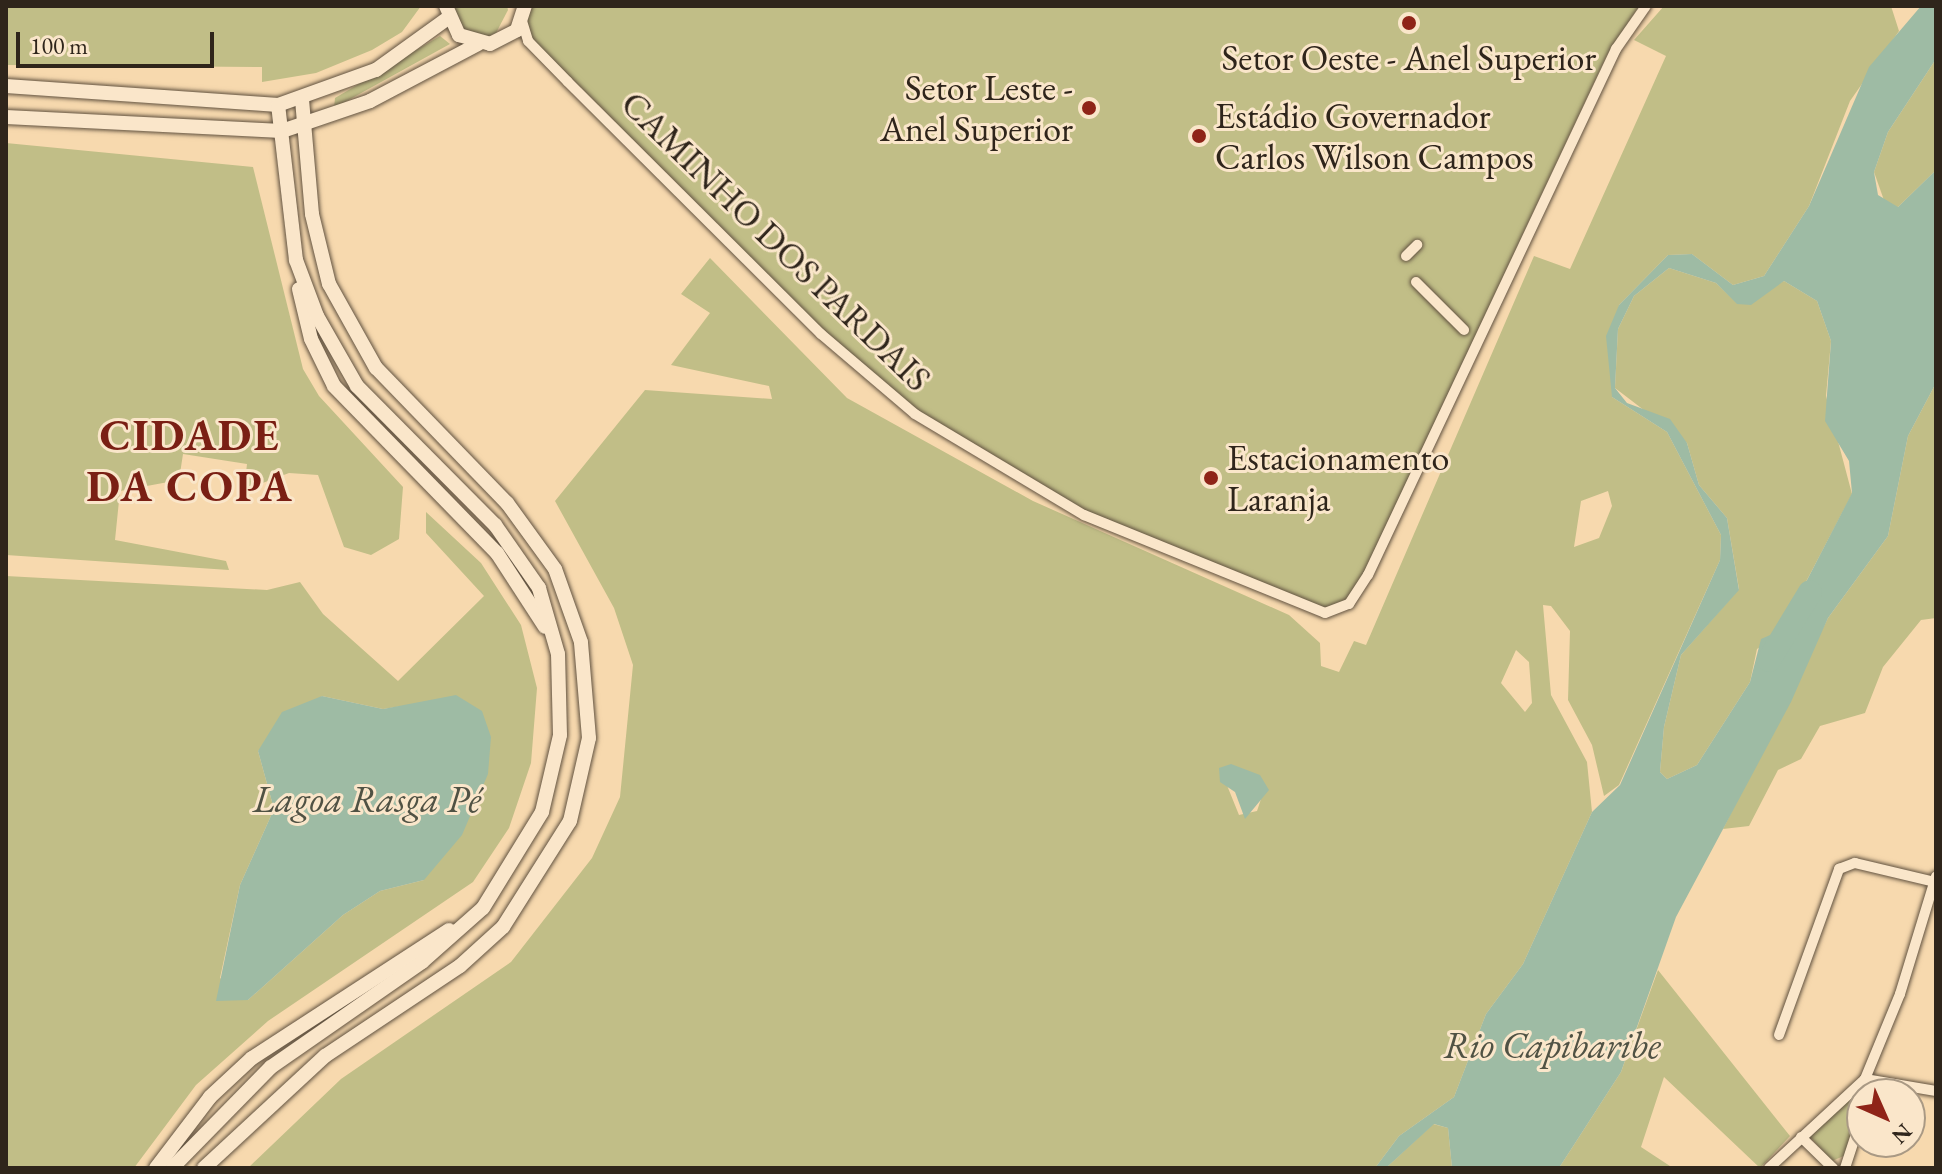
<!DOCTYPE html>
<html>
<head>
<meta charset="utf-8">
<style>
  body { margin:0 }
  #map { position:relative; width:1942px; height:1174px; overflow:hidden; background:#f7d9ae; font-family:"EB Garamond",serif }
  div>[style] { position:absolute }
  .green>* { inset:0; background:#c1be87 }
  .water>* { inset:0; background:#9ebba4 }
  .river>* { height:24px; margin:-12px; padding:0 12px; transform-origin:12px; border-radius:12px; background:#9ebba4 }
  .roads { filter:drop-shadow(0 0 2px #615240) drop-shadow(0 0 2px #615240) }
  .street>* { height:10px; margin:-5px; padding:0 5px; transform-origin:5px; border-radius:5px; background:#fae6ca }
  .secondary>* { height:14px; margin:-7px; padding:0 7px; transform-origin:7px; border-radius:7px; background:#fae6ca }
  .dots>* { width:22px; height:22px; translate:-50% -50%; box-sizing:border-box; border:4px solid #fae6ca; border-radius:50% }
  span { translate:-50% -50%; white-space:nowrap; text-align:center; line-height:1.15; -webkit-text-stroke:6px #fae6ca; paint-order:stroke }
  .poi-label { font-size:36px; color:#2f251b }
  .right { translate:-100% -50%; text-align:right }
  .left { translate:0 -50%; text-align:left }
  .street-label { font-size:36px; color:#2f251b }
  .water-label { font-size:38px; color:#505244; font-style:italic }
  .district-label { font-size:44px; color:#7a1f14; font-weight:700; letter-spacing:2px }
  .frame { position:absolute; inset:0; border:8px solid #2f251b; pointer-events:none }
  .north { position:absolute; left:1846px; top:1078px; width:80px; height:80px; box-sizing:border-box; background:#fae6ca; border:2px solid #a99984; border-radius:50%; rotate:135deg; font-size:22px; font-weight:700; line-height:32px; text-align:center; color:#2f251b }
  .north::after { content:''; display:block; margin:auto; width:28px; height:36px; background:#8f2418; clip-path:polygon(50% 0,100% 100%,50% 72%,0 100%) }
  .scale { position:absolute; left:16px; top:32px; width:198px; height:36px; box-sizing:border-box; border:4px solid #2f251b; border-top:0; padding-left:10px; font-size:24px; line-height:28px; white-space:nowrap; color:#2f251b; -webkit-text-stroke:6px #fae6ca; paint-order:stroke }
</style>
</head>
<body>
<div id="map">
  <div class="green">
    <i style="clip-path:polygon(6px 6px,421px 6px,402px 32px,372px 50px,316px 73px,262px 82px,262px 67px,6px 65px)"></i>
    <i style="clip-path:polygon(449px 6px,507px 6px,508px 10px,496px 33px,484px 38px,458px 31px)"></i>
    <i style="clip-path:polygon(525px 6px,1639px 6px,1607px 55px,1349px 604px,1310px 612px,1037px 491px,892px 397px,528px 41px)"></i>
    <i style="clip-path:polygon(evenodd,1664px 6px,1891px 6px,1899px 31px,1850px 101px,1809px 206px,1764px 276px,1733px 285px,1692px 254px,1668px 255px,1619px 305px,1612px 397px,1667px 432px,1721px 535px,1720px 560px,1619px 785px,1604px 796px,1592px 745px,1568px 700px,1570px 631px,1551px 606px,1543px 605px,1551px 695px,1587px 762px,1592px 812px,1523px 964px,1486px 1014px,1454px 1097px,1399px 1136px,1375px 1168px,248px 1168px,341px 1079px,511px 962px,592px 858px,620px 797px,633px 665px,614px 608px,555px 501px,645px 390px,772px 399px,769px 386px,671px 365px,710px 313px,681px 294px,710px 258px,847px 398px,1033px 501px,1289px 615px,1320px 643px,1321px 666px,1339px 672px,1354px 641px,1366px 645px,1534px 256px,1570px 269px,1666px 56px,1634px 40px,1664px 6px,1608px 491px,1612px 506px,1599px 538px,1574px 547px,1581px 501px,1608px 491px,1664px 6px,1516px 650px,1529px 662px,1532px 703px,1525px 712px,1501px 683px,1516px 650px,1664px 6px,1220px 768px,1262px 796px,1257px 811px,1239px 815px,1220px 768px)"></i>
    <i style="clip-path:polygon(440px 36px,450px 44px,334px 108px,335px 98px)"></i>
    <i style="clip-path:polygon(1936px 59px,1936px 170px,1898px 207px,1886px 206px,1874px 172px,1888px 132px)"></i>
    <i style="clip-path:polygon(6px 143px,253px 167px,303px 369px,319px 396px,403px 487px,399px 539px,371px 555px,344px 547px,318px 475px,289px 473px,244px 490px,247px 464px,183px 454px,179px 480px,120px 491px,115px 540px,226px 561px,229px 570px,6px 555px)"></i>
    <i style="clip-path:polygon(1669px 268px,1716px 283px,1738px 304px,1784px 281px,1817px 301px,1831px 341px,1826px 396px,1852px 494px,1798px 597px,1793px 625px,1757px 649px,1750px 682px,1697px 765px,1667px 779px,1660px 772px,1664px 727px,1681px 655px,1739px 589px,1727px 518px,1699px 485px,1687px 443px,1615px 388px,1618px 329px,1634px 296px)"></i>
    <i style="clip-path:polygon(1936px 383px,1936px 618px,1921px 620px,1883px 667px,1865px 713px,1820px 726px,1801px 759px,1778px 770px,1749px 826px,1723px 829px,1828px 618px,1888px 536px,1908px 436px)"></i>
    <i style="clip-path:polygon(evenodd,426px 512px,481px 563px,521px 625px,537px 688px,531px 763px,509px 828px,473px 882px,268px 1021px,196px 1085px,134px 1168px,6px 1168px,6px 576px,267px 590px,300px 582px,323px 614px,398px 681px,484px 596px,426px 533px,426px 512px,322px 696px,383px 709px,429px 702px,424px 880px,380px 891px,343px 915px,248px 1000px,220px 978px,240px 885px,274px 809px,258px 751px,322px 696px)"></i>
    <i style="clip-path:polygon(1658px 970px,1790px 1136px,1760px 1168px,1664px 1077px,1641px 1147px,1673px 1168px,1559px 1168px,1621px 1072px)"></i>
    <i style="clip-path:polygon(1864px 1084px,1846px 1155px,1832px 1161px,1809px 1136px)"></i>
    <i style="clip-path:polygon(1433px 1124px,1448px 1128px,1452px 1168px,1386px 1168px)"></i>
  </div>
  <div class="water">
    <i style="clip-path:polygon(evenodd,1921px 6px,1936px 6px,1936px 59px,1888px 132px,1874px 172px,1878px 195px,1898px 207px,1936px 170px,1936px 383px,1908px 436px,1888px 536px,1828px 618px,1791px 702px,1676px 917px,1621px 1072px,1559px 1168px,1452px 1168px,1448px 1128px,1434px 1124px,1386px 1168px,1375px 1168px,1399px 1136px,1454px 1097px,1486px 1014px,1523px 964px,1592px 812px,1620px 785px,1720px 560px,1721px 535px,1667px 432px,1612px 397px,1606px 336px,1619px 305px,1668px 255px,1692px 254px,1733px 285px,1764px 276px,1809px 206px,1869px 67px,1921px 6px,1669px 268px,1716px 283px,1737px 304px,1751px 305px,1784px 281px,1817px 301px,1831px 341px,1825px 421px,1849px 461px,1852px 493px,1791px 611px,1793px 625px,1761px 639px,1750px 682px,1697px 765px,1667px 779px,1660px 772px,1664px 727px,1681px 655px,1739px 590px,1727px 518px,1699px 485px,1687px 443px,1670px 419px,1627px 403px,1615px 388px,1618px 329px,1634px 296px,1669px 268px)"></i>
    <i style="clip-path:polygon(456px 695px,482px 711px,491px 737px,488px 774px,462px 835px,424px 880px,380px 891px,343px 915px,248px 1000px,216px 1001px,240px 885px,274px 809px,258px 751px,282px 712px,322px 696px,383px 709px)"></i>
    <i style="clip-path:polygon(1231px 764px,1260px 775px,1269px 790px,1245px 819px,1235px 792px,1220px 782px,1219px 768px)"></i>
  </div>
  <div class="river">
    <i style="left:1769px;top:660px;width:79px;rotate:-58.9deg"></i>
  </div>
  <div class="roads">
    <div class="street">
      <i style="left:522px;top:21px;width:21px;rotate:73deg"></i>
      <i style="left:528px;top:41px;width:57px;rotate:45.7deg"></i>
      <i style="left:568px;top:82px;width:357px;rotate:44.9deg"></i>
      <i style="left:821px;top:334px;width:123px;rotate:40.4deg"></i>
      <i style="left:915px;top:414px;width:197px;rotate:30.9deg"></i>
      <i style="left:1084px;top:515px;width:260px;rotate:22.1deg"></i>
      <i style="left:1325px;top:613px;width:26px;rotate:-21deg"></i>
      <i style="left:1349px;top:604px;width:35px;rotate:-57deg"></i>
      <i style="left:1368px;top:575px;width:582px;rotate:-64.76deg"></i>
      <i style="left:1616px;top:49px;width:52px;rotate:-55.1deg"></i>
      <i style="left:1406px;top:256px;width:16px;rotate:-45deg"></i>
      <i style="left:1416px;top:282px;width:68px;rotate:45deg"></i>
      <i style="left:1779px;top:1035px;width:177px;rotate:-70.1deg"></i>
      <i style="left:1839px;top:869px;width:17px;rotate:-21deg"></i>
      <i style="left:1855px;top:863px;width:82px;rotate:13.4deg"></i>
      <i style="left:1865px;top:1079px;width:72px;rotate:9.6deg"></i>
      <i style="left:1868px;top:1094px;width:13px;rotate:-77deg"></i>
      <i style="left:1801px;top:1137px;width:45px;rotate:44.1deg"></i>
      <i style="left:1769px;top:1168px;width:131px;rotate:-42.8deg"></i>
      <i style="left:1865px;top:1079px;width:92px;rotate:-67.6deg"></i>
      <i style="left:1900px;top:994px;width:123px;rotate:-73deg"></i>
      <i style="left:1845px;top:1168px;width:55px;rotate:-71.9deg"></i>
    </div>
    <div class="secondary">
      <i style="left:446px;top:6px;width:32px;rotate:66deg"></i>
      <i style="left:459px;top:35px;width:32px;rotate:16deg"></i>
      <i style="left:490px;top:44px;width:30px;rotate:-27deg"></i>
      <i style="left:517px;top:30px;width:25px;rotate:-72deg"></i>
      <i style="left:6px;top:86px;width:273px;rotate:4deg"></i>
      <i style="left:278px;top:105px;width:104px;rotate:-19.7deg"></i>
      <i style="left:376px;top:70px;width:89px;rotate:-35.8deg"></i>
      <i style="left:6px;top:117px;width:276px;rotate:2.9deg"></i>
      <i style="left:282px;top:131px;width:93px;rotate:-18.8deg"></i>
      <i style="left:370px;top:101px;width:122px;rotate:-27.8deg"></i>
      <i style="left:299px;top:289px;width:51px;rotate:76.5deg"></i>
      <i style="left:311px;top:339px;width:52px;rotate:63.9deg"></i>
      <i style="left:334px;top:386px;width:233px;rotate:45.7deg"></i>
      <i style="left:497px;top:553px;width:88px;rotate:57deg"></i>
      <i style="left:156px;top:1168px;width:89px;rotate:-52.7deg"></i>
      <i style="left:210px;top:1097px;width:57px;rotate:-42.9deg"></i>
      <i style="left:252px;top:1058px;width:235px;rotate:-33deg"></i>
      <i style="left:172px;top:1168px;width:141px;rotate:-45.6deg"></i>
      <i style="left:271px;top:1067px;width:184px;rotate:-34.8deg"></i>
      <i style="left:422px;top:962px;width:81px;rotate:-41.5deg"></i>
      <i style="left:483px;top:908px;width:113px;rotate:-58.4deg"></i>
      <i style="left:542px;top:812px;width:79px;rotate:-76.8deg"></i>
      <i style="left:560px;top:735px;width:81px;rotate:-91.4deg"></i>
      <i style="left:558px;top:654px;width:69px;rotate:-106.1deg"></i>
      <i style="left:539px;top:588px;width:77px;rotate:-124.9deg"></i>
      <i style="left:495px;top:525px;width:196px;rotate:-134.8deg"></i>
      <i style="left:357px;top:386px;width:81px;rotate:-119.7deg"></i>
      <i style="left:317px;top:316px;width:60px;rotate:-110.6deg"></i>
      <i style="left:296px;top:260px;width:156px;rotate:-96.6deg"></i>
      <i style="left:204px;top:1168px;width:165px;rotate:-42.8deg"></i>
      <i style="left:325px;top:1056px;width:162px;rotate:-33.7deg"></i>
      <i style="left:460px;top:966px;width:58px;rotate:-42.2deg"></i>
      <i style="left:503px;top:927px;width:125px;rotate:-57.7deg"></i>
      <i style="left:570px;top:821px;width:85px;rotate:-77.1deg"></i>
      <i style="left:589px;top:738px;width:96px;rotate:-94.8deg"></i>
      <i style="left:581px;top:642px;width:77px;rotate:-109.6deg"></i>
      <i style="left:555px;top:569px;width:82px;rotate:-126deg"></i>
      <i style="left:507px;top:503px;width:188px;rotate:-134.1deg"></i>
      <i style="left:376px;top:368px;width:96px;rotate:-119.2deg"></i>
      <i style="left:329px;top:284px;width:72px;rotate:-103.7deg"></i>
      <i style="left:312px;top:214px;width:114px;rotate:-95deg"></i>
    </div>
  </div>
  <div class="dots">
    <i style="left:1409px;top:23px;background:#8f2418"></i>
    <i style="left:1089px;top:108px;background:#8f2418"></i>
    <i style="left:1199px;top:136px;background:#8f2418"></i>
    <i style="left:1211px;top:478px;background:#8f2418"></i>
  </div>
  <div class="poi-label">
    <span style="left:1409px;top:58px">Setor Oeste - Anel Superior</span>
    <span class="right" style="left:1073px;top:108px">Setor Leste -<br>Anel Superior</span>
    <span class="left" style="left:1215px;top:136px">Estádio Governador<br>Carlos Wilson Campos</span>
    <span class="left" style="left:1227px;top:478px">Estacionamento<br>Laranja</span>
  </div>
  <div class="street-label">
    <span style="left:776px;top:241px;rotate:44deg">CAMINHO DOS PARDAIS</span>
  </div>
  <div class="water-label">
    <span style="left:367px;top:799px">Lagoa Rasga Pé</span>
    <span style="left:1552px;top:1045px">Rio Capibaribe</span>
  </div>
  <div class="district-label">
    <span style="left:190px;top:461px">CIDADE<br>DA COPA</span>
  </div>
  <div class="frame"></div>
  <div class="north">N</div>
  <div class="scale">100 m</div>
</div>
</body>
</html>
